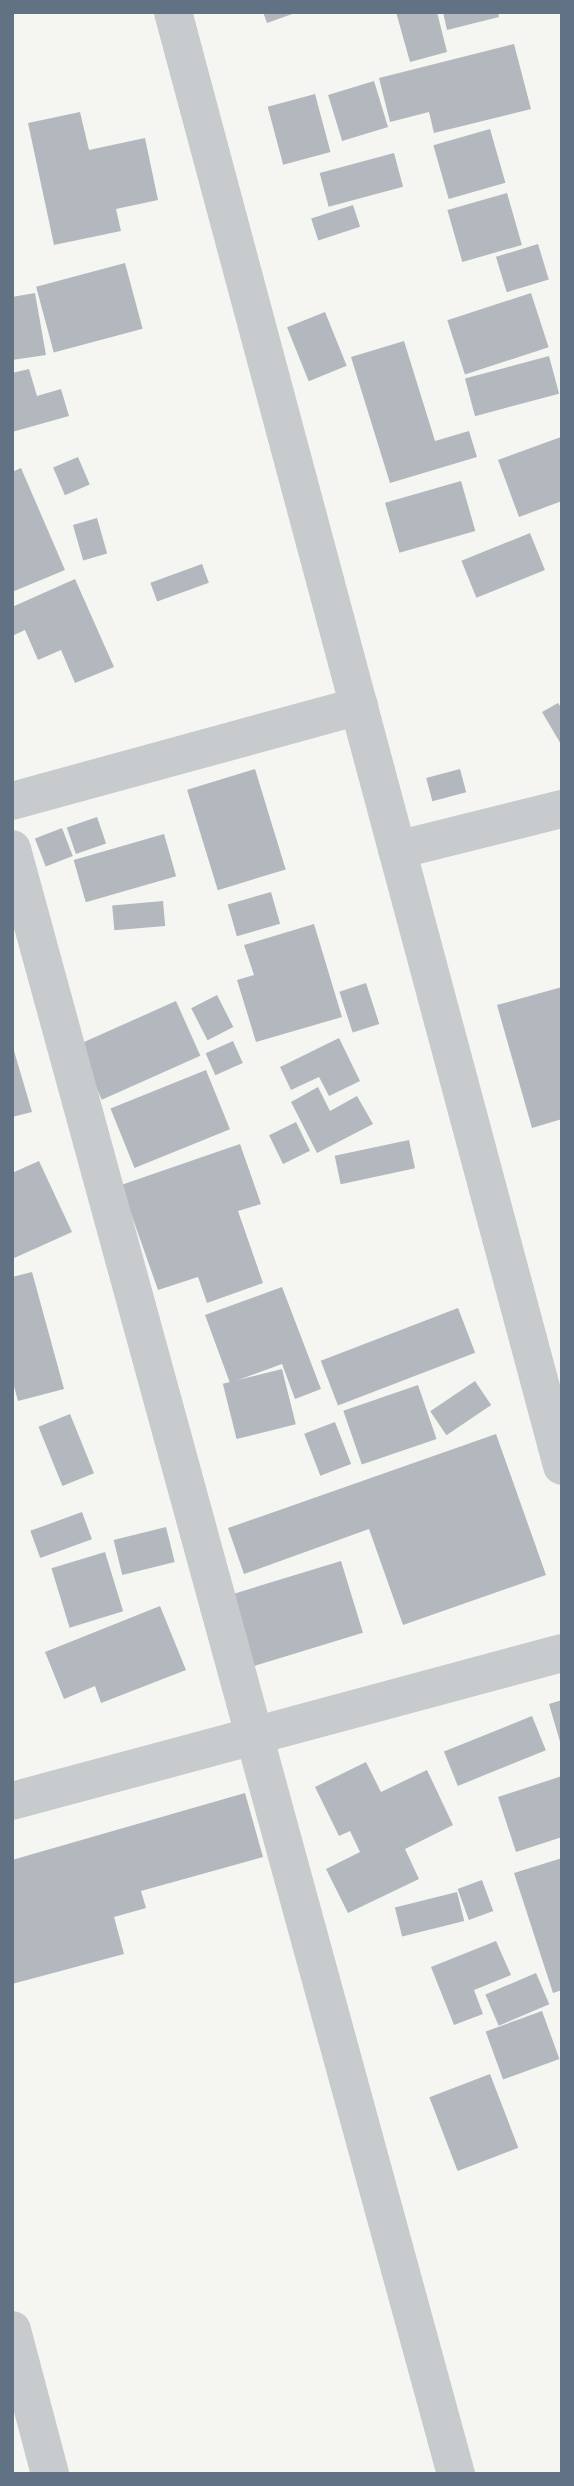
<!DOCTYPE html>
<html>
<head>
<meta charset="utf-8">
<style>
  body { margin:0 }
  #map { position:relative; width:574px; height:2486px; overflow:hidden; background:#f5f6f1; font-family:Karla,sans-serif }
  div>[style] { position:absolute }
  .building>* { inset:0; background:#b2b8be; transform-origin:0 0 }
  .minor>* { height:38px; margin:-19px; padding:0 19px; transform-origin:19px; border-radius:19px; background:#c8cbce }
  span { translate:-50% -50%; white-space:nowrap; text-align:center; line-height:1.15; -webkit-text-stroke:7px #fff; paint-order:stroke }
  .frame { position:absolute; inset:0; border:14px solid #627285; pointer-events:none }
</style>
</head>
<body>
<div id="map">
  <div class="building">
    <i style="clip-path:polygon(263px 12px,295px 12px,295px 13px,267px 23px)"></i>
    <i style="clip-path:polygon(396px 12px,437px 12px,447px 52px,410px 62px)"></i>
    <i style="clip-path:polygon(443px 12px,498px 12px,499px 17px,447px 30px)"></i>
    <i style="clip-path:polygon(514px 44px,531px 109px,434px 133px,429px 112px,390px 122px,379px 78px)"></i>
    <i style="left:374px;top:81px;width:48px;height:48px;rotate:73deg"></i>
    <i style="left:315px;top:94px;width:60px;height:49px;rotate:75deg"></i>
    <i style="clip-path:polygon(80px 112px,89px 150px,145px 138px,158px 200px,116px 209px,121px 231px,54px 245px,28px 123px)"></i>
    <i style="left:490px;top:129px;width:56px;height:59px;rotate:74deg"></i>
    <i style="left:394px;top:153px;width:35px;height:77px;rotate:75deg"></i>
    <i style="left:507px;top:193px;width:54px;height:62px;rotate:74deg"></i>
    <i style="left:353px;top:205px;width:23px;height:44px;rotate:72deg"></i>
    <i style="left:538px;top:244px;width:37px;height:44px;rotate:73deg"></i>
    <i style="left:125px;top:263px;width:68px;height:92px;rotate:75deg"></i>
    <i style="clip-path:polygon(35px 293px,46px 355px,12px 360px,12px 297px)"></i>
    <i style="left:531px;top:293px;width:57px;height:88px;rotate:72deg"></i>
    <i style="left:325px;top:312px;width:58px;height:41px;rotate:68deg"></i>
    <i style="clip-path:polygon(404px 341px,435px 441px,469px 431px,477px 457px,390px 483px,351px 357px)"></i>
    <i style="left:549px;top:356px;width:39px;height:87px;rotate:75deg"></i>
    <i style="clip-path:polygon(29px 369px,37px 396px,61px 389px,69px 416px,12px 432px,12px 373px)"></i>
    <i style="clip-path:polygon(561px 437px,562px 501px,519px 517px,498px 460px)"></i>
    <i style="left:78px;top:457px;width:30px;height:27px;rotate:67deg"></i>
    <i style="clip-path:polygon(21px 468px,65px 570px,12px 592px,12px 472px)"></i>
    <i style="left:461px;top:481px;width:52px;height:79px;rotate:74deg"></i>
    <i style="left:97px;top:518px;width:37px;height:25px;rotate:74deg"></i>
    <i style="left:530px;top:533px;width:40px;height:74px;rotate:68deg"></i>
    <i style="left:202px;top:564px;width:20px;height:55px;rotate:70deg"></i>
    <i style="clip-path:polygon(75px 579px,114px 667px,75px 683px,61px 650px,38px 660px,25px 630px,12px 636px,12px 607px)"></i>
    <i style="clip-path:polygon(558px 703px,562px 709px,562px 746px,542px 712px)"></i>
    <i style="left:255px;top:769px;width:105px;height:71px;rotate:73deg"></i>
    <i style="left:460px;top:769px;width:24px;height:35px;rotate:75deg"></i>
    <i style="left:97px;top:817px;width:28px;height:32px;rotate:71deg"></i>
    <i style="left:62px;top:828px;width:30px;height:29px;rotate:69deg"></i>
    <i style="left:164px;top:834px;width:44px;height:94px;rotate:74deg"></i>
    <i style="left:271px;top:892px;width:33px;height:45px;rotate:74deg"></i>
    <i style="left:163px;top:901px;width:25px;height:51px;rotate:85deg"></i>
    <i style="clip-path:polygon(314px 924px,342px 1017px,256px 1042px,237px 980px,254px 975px,244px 945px)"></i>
    <i style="left:366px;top:983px;width:43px;height:28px;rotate:72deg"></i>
    <i style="clip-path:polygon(562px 987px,562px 1119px,532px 1128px,497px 1005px)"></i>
    <i style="left:217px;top:995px;width:36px;height:29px;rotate:63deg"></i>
    <i style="left:176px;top:1001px;width:60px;height:108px;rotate:66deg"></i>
    <i style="clip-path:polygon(339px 1038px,360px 1081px,329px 1096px,319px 1077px,291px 1090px,280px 1067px)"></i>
    <i style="left:233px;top:1041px;width:24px;height:30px;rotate:66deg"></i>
    <i style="clip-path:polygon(12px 1044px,32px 1112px,12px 1117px)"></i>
    <i style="left:206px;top:1070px;width:64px;height:103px;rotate:68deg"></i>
    <i style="clip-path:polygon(318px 1087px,330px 1111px,357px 1096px,373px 1124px,317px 1153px,291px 1102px)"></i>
    <i style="left:296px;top:1122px;width:32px;height:30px;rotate:64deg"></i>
    <i style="left:409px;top:1140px;width:29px;height:76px;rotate:78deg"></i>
    <i style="clip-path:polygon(240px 1144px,261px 1204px,238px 1211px,263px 1283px,207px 1303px,198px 1277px,158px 1290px,121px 1185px)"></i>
    <i style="clip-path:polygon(39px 1161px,72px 1232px,12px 1259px,12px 1173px)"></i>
    <i style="clip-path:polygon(32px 1272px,64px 1389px,18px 1401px,12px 1379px,12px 1277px)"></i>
    <i style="clip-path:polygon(282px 1287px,321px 1389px,295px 1399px,282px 1364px,230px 1383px,205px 1315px)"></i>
    <i style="left:458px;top:1308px;width:48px;height:147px;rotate:69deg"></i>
    <i style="left:282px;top:1369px;width:57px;height:61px;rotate:76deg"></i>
    <i style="left:475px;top:1381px;width:29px;height:54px;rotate:56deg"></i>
    <i style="left:418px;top:1385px;width:57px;height:79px;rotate:71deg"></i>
    <i style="left:70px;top:1414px;width:64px;height:34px;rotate:68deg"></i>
    <i style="left:335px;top:1422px;width:45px;height:33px;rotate:69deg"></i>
    <i style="clip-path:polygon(496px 1434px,546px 1575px,403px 1625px,369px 1529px,244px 1574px,228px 1528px)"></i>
    <i style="left:82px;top:1512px;width:29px;height:55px;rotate:70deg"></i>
    <i style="left:166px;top:1527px;width:36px;height:54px;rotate:76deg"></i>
    <i style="left:105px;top:1552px;width:62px;height:56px;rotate:73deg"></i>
    <i style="left:341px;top:1561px;width:75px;height:128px;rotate:73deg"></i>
    <i style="clip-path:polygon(160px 1606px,186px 1670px,101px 1703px,95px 1686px,64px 1699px,45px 1652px)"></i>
    <i style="clip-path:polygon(562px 1700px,562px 1745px,561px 1745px,549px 1704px)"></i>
    <i style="left:532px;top:1716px;width:37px;height:95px;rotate:68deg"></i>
    <i style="clip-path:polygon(366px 1762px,381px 1792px,427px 1770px,453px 1825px,405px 1849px,419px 1879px,348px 1913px,326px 1869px,360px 1852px,350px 1831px,339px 1836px,315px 1787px)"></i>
    <i style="clip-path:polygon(562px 1776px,562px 1837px,516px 1852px,498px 1797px)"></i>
    <i style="clip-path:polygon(245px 1793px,263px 1857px,141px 1891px,146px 1908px,114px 1917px,124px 1954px,12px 1984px,12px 1860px)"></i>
    <i style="clip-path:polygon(562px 1858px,562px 1990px,553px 1993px,514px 1873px)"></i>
    <i style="left:482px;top:1880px;width:33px;height:26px;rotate:70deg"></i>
    <i style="left:457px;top:1892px;width:30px;height:64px;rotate:76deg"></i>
    <i style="clip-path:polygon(496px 1941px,511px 1975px,474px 1990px,483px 2014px,454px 2025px,431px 1967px)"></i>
    <i style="left:536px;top:1973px;width:34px;height:55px;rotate:67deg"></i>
    <i style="left:542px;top:2011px;width:51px;height:60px;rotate:70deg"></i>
    <i style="left:490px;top:2074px;width:79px;height:65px;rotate:69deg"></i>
  </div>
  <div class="minor">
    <i style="left:173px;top:12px;width:1505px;rotate:75.02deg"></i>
    <i style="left:12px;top:801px;width:360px;rotate:-15.3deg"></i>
    <i style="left:12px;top:849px;width:1685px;rotate:74.72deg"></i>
    <i style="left:397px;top:850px;width:170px;rotate:-14deg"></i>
    <i style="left:12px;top:1801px;width:570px;rotate:-15.06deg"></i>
    <i style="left:12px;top:2330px;width:149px;rotate:75.2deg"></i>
  </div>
  <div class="frame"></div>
</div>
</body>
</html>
